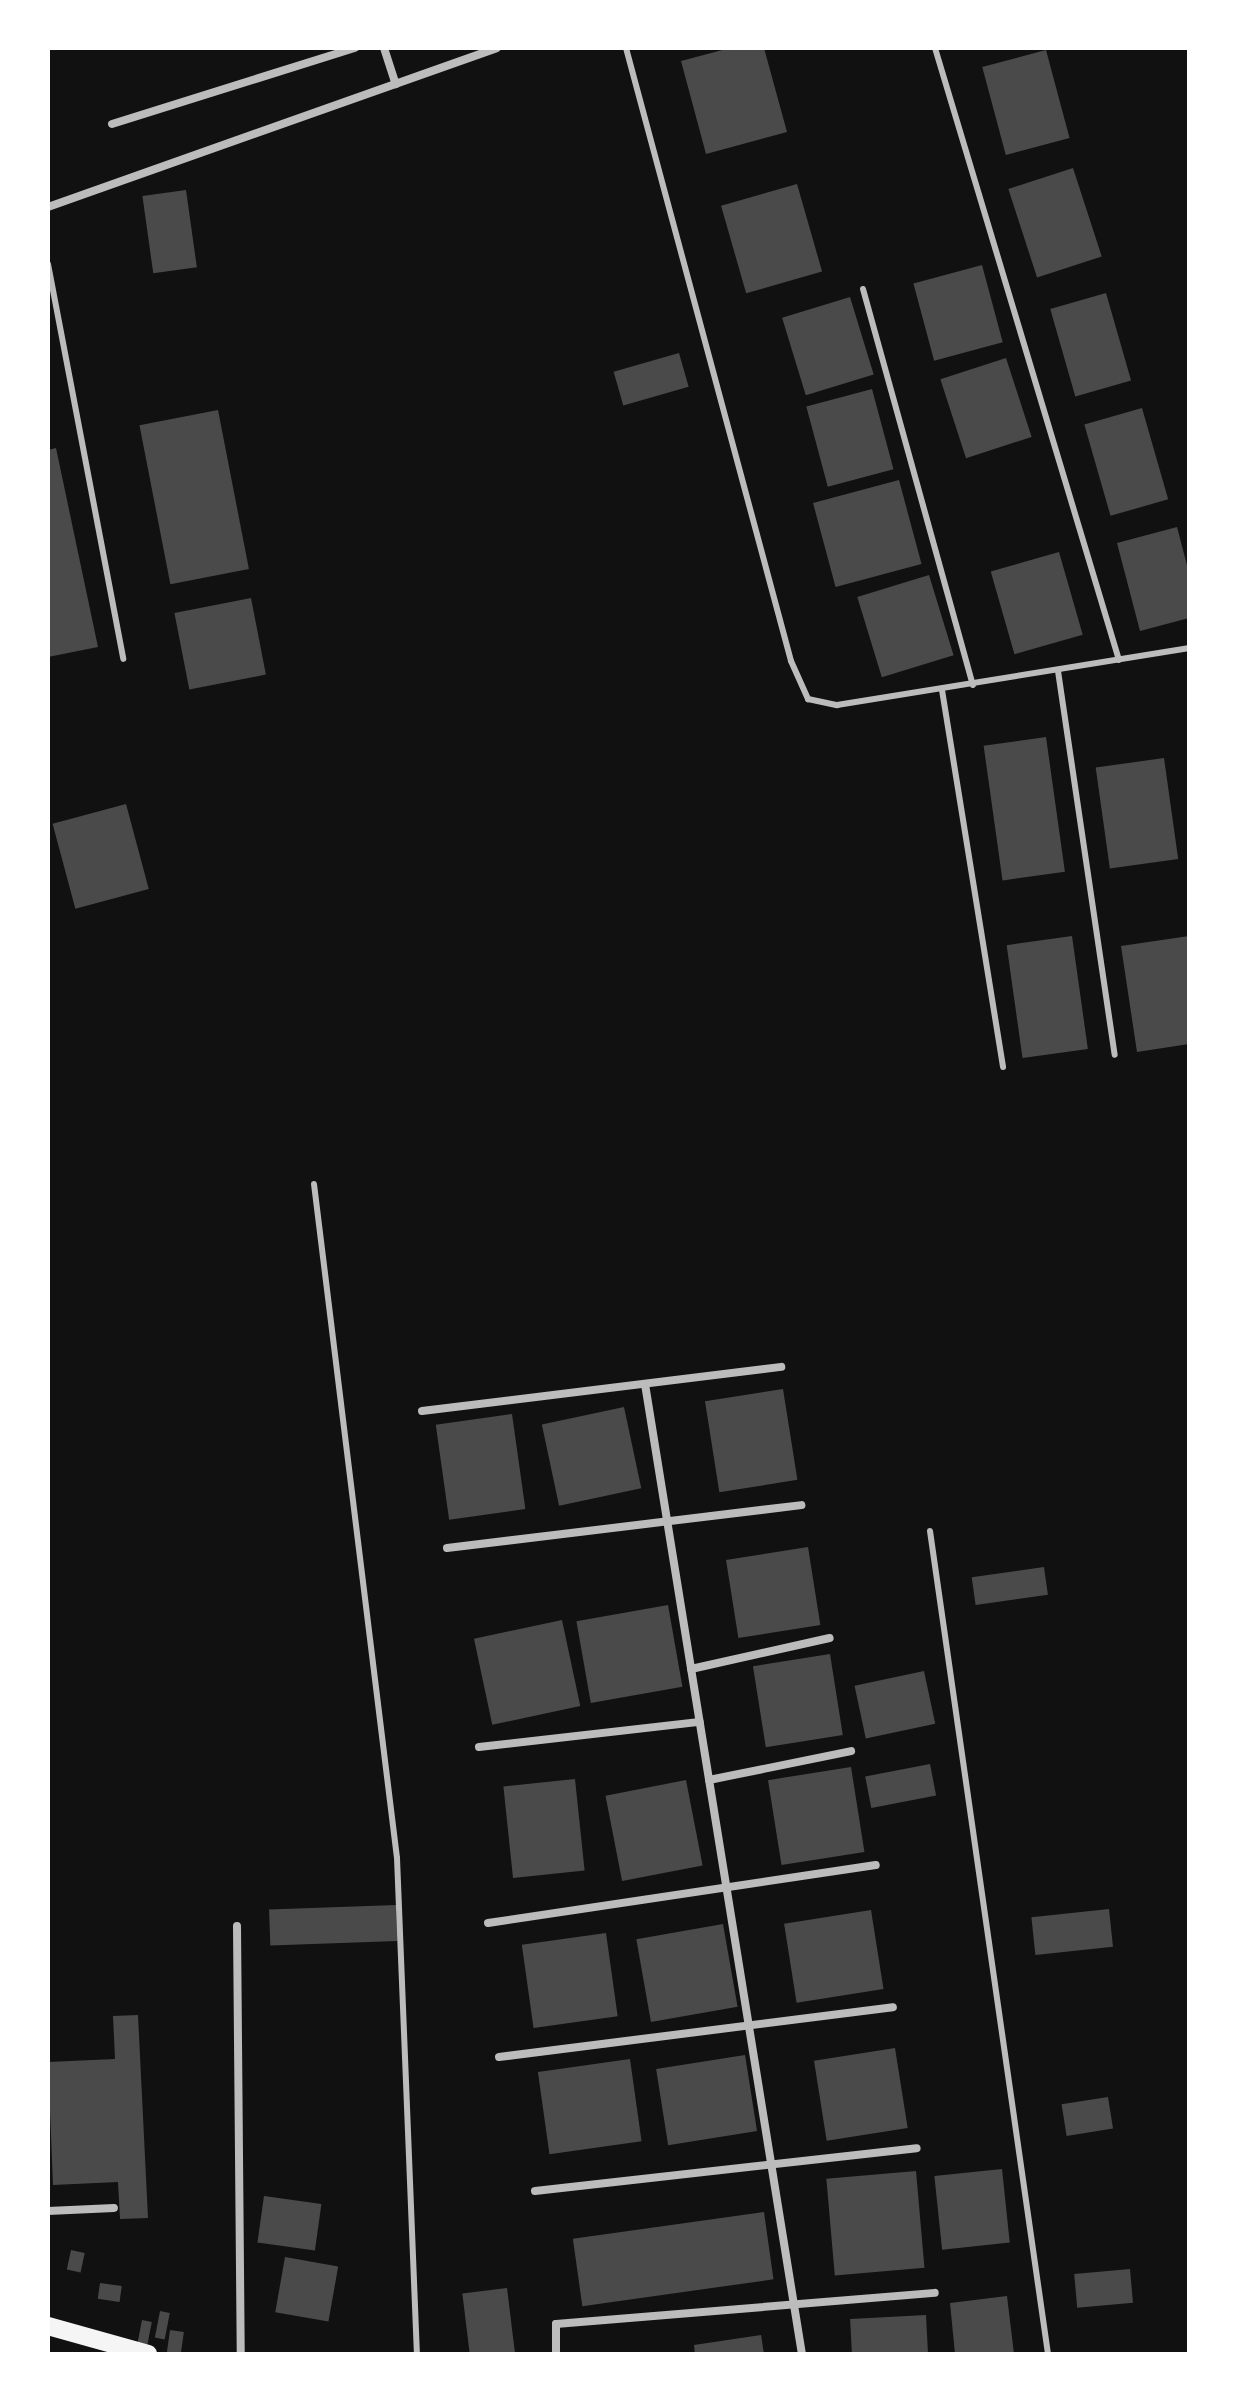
<!DOCTYPE html>
<html>
<head>
<meta charset="utf-8">
<style>
  body { margin:0 }
  #map { position:relative; width:1237px; height:2402px; overflow:hidden; background:#111; font-family:"Asap Condensed",sans-serif }
  div>[style] { position:absolute }
  .building>* { inset:0; background:#4a4a4a; transform-origin:0 0 }
  .service>* { height:6px; margin:-3px; padding:0 3px; transform-origin:3px; border-radius:3px; background:#bcbcbc }
  .minor>* { height:8px; margin:-4px; padding:0 4px; transform-origin:4px; border-radius:4px; background:#bcbcbc }
  .primary>* { height:18px; margin:-9px; padding:0 9px; transform-origin:9px; border-radius:9px; background:#f5f5f5 }
  span { translate:-50% -50%; white-space:nowrap; text-align:center; line-height:1.15; -webkit-text-stroke:6px #fff; paint-order:stroke }
  .frame { position:absolute; inset:0; border:50px solid #fff; pointer-events:none }
</style>
</head>
<body>
<div id="map">
  <div class="building">
    <i style="clip-path:polygon(730px 48px,764px 48px,787px 132px,706px 154px,681px 61px)"></i>
    <i style="left:1046px;top:50px;width:91px;height:66px;rotate:75deg"></i>
    <i style="left:1073px;top:168px;width:93px;height:68px;rotate:72deg"></i>
    <i style="left:797px;top:184px;width:91px;height:79px;rotate:74deg"></i>
    <i style="left:186px;top:190px;width:78px;height:44px;rotate:82deg"></i>
    <i style="left:982px;top:265px;width:80px;height:71px;rotate:75deg"></i>
    <i style="left:1106px;top:293px;width:91px;height:58px;rotate:74deg"></i>
    <i style="left:850px;top:297px;width:81px;height:71px;rotate:73deg"></i>
    <i style="left:679px;top:353px;width:35px;height:68px;rotate:74deg"></i>
    <i style="left:1006px;top:358px;width:83px;height:69px;rotate:72deg"></i>
    <i style="left:872px;top:389px;width:83px;height:68px;rotate:75deg"></i>
    <i style="left:1142px;top:408px;width:95px;height:60px;rotate:74deg"></i>
    <i style="left:218px;top:410px;width:162px;height:80px;rotate:79deg"></i>
    <i style="clip-path:polygon(56px 448px,98px 647px,48px 657px,48px 450px)"></i>
    <i style="left:899px;top:480px;width:87px;height:89px;rotate:75deg"></i>
    <i style="clip-path:polygon(1177px 527px,1189px 573px,1189px 618px,1140px 631px,1117px 543px)"></i>
    <i style="left:1059px;top:552px;width:86px;height:71px;rotate:74deg"></i>
    <i style="left:929px;top:575px;width:84px;height:75px;rotate:73deg"></i>
    <i style="left:251px;top:598px;width:78px;height:78px;rotate:79deg"></i>
    <i style="left:1046px;top:737px;width:136px;height:63px;rotate:82deg"></i>
    <i style="left:1164px;top:758px;width:102px;height:69px;rotate:82deg"></i>
    <i style="left:126px;top:804px;width:88px;height:76px;rotate:75deg"></i>
    <i style="left:1072px;top:936px;width:114px;height:66px;rotate:82deg"></i>
    <i style="clip-path:polygon(1189px 936px,1189px 1044px,1137px 1052px,1121px 946px)"></i>
    <i style="left:783px;top:1389px;width:92px;height:79px;rotate:81deg"></i>
    <i style="left:624px;top:1407px;width:83px;height:84px;rotate:78deg"></i>
    <i style="left:512px;top:1414px;width:96px;height:77px;rotate:82deg"></i>
    <i style="left:808px;top:1547px;width:79px;height:83px;rotate:81deg"></i>
    <i style="left:1044px;top:1567px;width:28px;height:73px;rotate:82deg"></i>
    <i style="left:668px;top:1605px;width:83px;height:93px;rotate:80deg"></i>
    <i style="left:562px;top:1620px;width:88px;height:90px;rotate:78deg"></i>
    <i style="left:830px;top:1654px;width:82px;height:78px;rotate:81deg"></i>
    <i style="left:924px;top:1671px;width:54px;height:71px;rotate:78deg"></i>
    <i style="left:930px;top:1764px;width:32px;height:66px;rotate:79deg"></i>
    <i style="left:851px;top:1767px;width:86px;height:84px;rotate:81deg"></i>
    <i style="left:575px;top:1779px;width:92px;height:72px;rotate:84deg"></i>
    <i style="left:686px;top:1780px;width:87px;height:82px;rotate:79deg"></i>
    <i style="left:396px;top:1905px;width:36px;height:127px;rotate:88deg"></i>
    <i style="left:1109px;top:1909px;width:38px;height:78px;rotate:84deg"></i>
    <i style="left:871px;top:1910px;width:80px;height:88px;rotate:81deg"></i>
    <i style="left:723px;top:1924px;width:84px;height:88px;rotate:80deg"></i>
    <i style="left:606px;top:1933px;width:84px;height:85px;rotate:82deg"></i>
    <i style="clip-path:polygon(138px 2015px,148px 2218px,120px 2219px,118px 2182px,53px 2185px,48px 2062px,115px 2059px,113px 2016px)"></i>
    <i style="left:895px;top:2048px;width:81px;height:82px;rotate:81deg"></i>
    <i style="left:745px;top:2055px;width:77px;height:90px;rotate:81deg"></i>
    <i style="left:630px;top:2059px;width:83px;height:93px;rotate:82deg"></i>
    <i style="left:1108px;top:2097px;width:32px;height:47px;rotate:81deg"></i>
    <i style="left:1002px;top:2169px;width:74px;height:68px;rotate:84deg"></i>
    <i style="left:916px;top:2171px;width:97px;height:90px;rotate:85deg"></i>
    <i style="left:264px;top:2196px;width:58px;height:47px;rotate:8deg"></i>
    <i style="left:764px;top:2212px;width:68px;height:193px;rotate:82deg"></i>
    <i style="left:71px;top:2250px;width:14px;height:20px;rotate:12deg"></i>
    <i style="left:285px;top:2257px;width:54px;height:56px;rotate:10deg"></i>
    <i style="left:1130px;top:2269px;width:34px;height:56px;rotate:85deg"></i>
    <i style="left:100px;top:2283px;width:22px;height:16px;rotate:8deg"></i>
    <i style="left:507px;top:2288px;width:66px;height:45px;rotate:83deg"></i>
    <i style="clip-path:polygon(1007px 2296px,1014px 2354px,955px 2354px,950px 2303px)"></i>
    <i style="left:160px;top:2311px;width:10px;height:27px;rotate:11deg"></i>
    <i style="left:926px;top:2315px;width:39px;height:76px;rotate:87deg"></i>
    <i style="left:142px;top:2320px;width:10px;height:24px;rotate:11deg"></i>
    <i style="left:170px;top:2330px;width:14px;height:22px;rotate:8deg"></i>
    <i style="clip-path:polygon(761px 2335px,764px 2354px,695px 2354px,694px 2345px)"></i>
  </div>
  <div class="service">
    <i style="left:626px;top:48px;width:635px;rotate:74.93deg"></i>
    <i style="left:791px;top:661px;width:42px;rotate:65.9deg"></i>
    <i style="left:808px;top:699px;width:30px;rotate:12deg"></i>
    <i style="left:837px;top:705px;width:357px;rotate:-9.2deg"></i>
    <i style="left:935px;top:48px;width:639px;rotate:73.27deg"></i>
    <i style="left:48px;top:264px;width:402px;rotate:79.2deg"></i>
    <i style="left:863px;top:289px;width:411px;rotate:74.5deg"></i>
    <i style="left:1058px;top:671px;width:388px;rotate:81.6deg"></i>
    <i style="left:942px;top:690px;width:382px;rotate:80.8deg"></i>
    <i style="left:314px;top:1184px;width:679px;rotate:82.98deg"></i>
    <i style="left:397px;top:1858px;width:496px;rotate:87.7deg"></i>
    <i style="left:930px;top:1531px;width:831px;rotate:81.84deg"></i>
  </div>
  <div class="minor">
    <i style="left:384px;top:48px;width:38px;rotate:72deg"></i>
    <i style="left:112px;top:124px;width:255px;rotate:-17.4deg"></i>
    <i style="left:48px;top:207px;width:476px;rotate:-19.5deg"></i>
    <i style="left:645px;top:1384px;width:983px;rotate:80.81deg"></i>
    <i style="left:422px;top:1411px;width:362px;rotate:-7deg"></i>
    <i style="left:447px;top:1548px;width:357px;rotate:-6.9deg"></i>
    <i style="left:691px;top:1669px;width:142px;rotate:-12.6deg"></i>
    <i style="left:479px;top:1747px;width:222px;rotate:-6.5deg"></i>
    <i style="left:709px;top:1780px;width:145px;rotate:-11.5deg"></i>
    <i style="left:488px;top:1923px;width:392px;rotate:-8.5deg"></i>
    <i style="left:237px;top:1926px;width:428px;rotate:89.5deg"></i>
    <i style="left:499px;top:2057px;width:397px;rotate:-7.2deg"></i>
    <i style="left:535px;top:2191px;width:384px;rotate:-6.4deg"></i>
    <i style="left:48px;top:2211px;width:66px;rotate:-2.6deg"></i>
    <i style="left:556px;top:2354px;width:30px;rotate:-90deg"></i>
    <i style="left:556px;top:2324px;width:380px;rotate:-4.7deg"></i>
  </div>
  <div class="primary">
    <i style="left:48px;top:2326px;width:104px;rotate:15.6deg"></i>
  </div>
  <div class="frame"></div>
</div>
</body>
</html>
